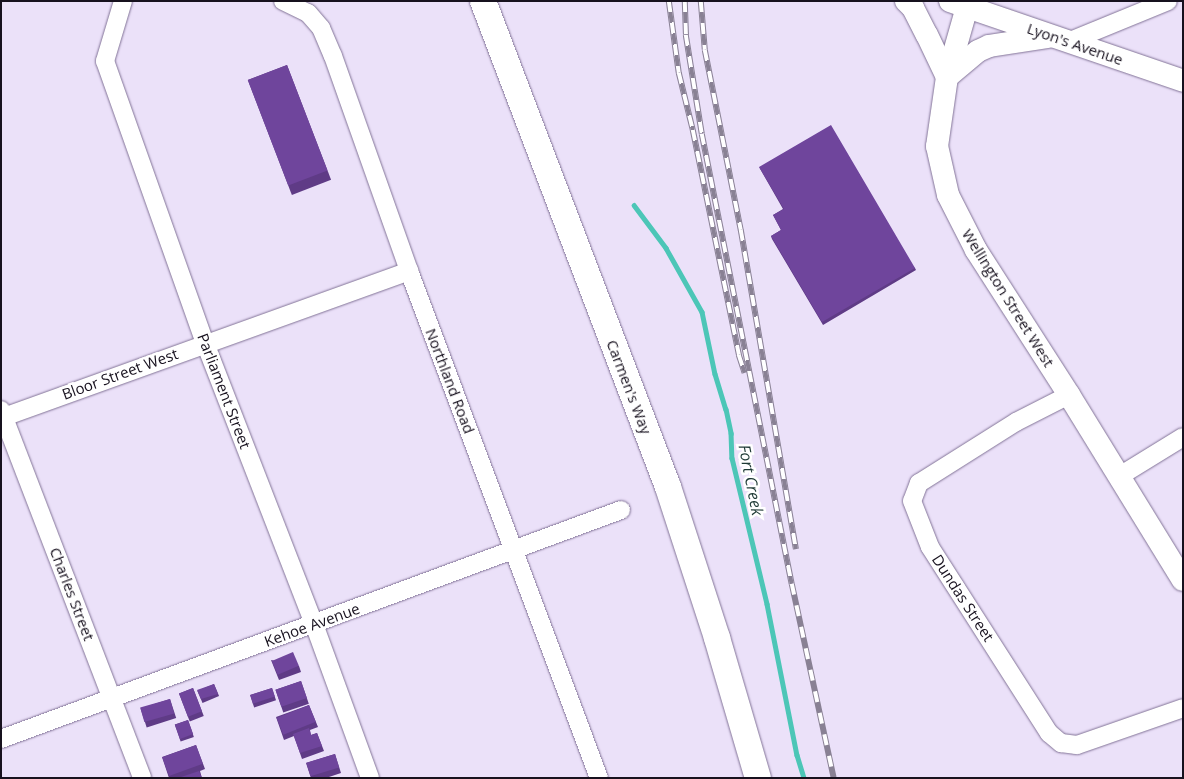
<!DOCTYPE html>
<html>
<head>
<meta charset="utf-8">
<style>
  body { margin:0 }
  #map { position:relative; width:1184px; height:779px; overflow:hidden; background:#ebe1f9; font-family:"Open Sans",sans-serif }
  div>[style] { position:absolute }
  .stream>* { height:4.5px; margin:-2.25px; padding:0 2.25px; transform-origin:2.25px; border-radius:2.25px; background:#4cc6b7 }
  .roads { filter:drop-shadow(0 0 1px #827397) drop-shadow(0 0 1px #827397) }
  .minor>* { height:18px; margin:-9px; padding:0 9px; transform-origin:9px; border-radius:9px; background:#fff }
  .major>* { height:22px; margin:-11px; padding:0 11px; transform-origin:11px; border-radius:11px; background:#fff }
  .highway>* { height:26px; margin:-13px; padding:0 13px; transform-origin:13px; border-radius:13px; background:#fff }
  .rail>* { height:5.5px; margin-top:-2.75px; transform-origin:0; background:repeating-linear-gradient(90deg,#fff 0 11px,#898194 0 22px); box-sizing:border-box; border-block:1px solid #898194 }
  .wall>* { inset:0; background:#5f3b86; transform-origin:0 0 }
  .building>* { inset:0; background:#6f459c; transform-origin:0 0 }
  span { translate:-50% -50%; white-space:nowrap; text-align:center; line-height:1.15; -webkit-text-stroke:5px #fff; paint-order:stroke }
  .street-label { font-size:15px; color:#17111e }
  .water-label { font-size:16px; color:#1e3935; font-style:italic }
  .frame { position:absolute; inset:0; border:2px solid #17111e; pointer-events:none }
</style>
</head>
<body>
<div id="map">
  <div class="stream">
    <i style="left:634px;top:205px;width:54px;rotate:53.3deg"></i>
    <i style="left:666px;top:248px;width:73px;rotate:60.6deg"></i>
    <i style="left:702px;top:312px;width:63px;rotate:78.2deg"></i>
    <i style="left:715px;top:374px;width:37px;rotate:73deg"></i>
    <i style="left:726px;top:409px;width:25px;rotate:78deg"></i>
    <i style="left:731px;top:433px;width:25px;rotate:88deg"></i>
    <i style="left:732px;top:458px;width:150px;rotate:76.5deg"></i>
    <i style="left:767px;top:604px;width:154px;rotate:78.8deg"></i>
    <i style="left:797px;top:755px;width:24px;rotate:73deg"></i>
  </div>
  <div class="roads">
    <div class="minor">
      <i style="left:123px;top:1px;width:63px;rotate:106.7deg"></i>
      <i style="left:105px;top:61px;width:299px;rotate:70.5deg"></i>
      <i style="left:205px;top:343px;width:301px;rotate:68.8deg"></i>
      <i style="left:314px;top:624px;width:164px;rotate:70deg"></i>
      <i style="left:283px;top:1px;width:28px;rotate:26deg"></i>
      <i style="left:308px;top:13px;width:20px;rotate:49deg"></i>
      <i style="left:321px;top:28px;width:30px;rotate:67deg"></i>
      <i style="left:333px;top:56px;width:228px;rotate:70.5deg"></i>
      <i style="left:409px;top:271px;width:541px;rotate:69.46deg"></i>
      <i style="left:1068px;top:42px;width:108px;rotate:-22.3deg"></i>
      <i style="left:1069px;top:395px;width:59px;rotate:153deg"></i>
      <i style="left:1016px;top:422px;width:115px;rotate:147.8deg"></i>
      <i style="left:919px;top:483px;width:19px;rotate:111deg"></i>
      <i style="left:912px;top:501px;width:49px;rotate:68.6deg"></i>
      <i style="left:930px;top:547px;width:221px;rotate:57.4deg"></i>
      <i style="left:1049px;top:733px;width:16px;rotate:40deg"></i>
      <i style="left:1061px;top:743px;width:16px;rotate:7deg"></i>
      <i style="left:1077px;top:745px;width:112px;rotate:-19.2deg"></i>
      <i style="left:1px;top:410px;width:394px;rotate:69deg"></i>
      <i style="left:1px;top:418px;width:434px;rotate:-19.8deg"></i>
      <i style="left:1118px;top:477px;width:76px;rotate:-31.6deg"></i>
      <i style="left:1px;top:739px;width:661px;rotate:-20.27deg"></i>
    </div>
    <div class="major">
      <i style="left:906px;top:1px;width:10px;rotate:45deg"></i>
      <i style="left:913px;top:8px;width:30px;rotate:63deg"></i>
      <i style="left:927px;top:35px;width:47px;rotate:64.5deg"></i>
      <i style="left:950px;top:1px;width:246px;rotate:18.9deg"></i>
      <i style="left:967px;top:7px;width:73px;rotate:105.9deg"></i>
      <i style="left:947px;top:77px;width:70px;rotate:98.2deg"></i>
      <i style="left:937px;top:146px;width:50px;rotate:77.3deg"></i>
      <i style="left:948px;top:195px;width:62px;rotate:63deg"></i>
      <i style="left:976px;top:250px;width:172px;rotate:57.3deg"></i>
      <i style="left:1069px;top:395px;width:217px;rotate:58.4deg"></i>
      <i style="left:947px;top:77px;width:40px;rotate:-40deg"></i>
      <i style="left:978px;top:51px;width:12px;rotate:-24deg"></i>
      <i style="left:989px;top:46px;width:59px;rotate:-8.8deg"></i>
    </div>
    <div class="highway">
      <i style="left:483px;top:1px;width:520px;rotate:69.16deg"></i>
      <i style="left:668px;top:487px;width:159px;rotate:72deg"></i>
      <i style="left:717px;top:638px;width:146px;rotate:73.7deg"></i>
    </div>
  </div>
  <div class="rail">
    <i style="left:669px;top:1px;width:73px;rotate:82.1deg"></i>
    <i style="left:679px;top:73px;width:59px;rotate:76.2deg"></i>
    <i style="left:693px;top:130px;width:230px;rotate:78.4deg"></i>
    <i style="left:739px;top:355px;width:19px;rotate:72deg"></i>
    <i style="left:685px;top:1px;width:34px;rotate:88deg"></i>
    <i style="left:686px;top:35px;width:100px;rotate:80.8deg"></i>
    <i style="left:702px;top:134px;width:459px;rotate:78.7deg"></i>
    <i style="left:792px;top:584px;width:198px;rotate:77.8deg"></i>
    <i style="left:701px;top:1px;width:49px;rotate:85.3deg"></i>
    <i style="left:705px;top:50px;width:184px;rotate:78.7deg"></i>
    <i style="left:741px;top:230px;width:324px;rotate:80.2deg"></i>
  </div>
  <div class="wall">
    <i style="left:287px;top:65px;width:123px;height:42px;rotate:69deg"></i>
    <i style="clip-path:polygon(759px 167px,915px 268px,916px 270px,823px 325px,772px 239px,771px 236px,781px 230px,773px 215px,783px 209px)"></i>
    <i style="clip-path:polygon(271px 660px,299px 666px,301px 672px,279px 680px)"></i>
    <i style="left:301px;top:681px;width:24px;height:27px;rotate:71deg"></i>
    <i style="left:214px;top:684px;width:13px;height:18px;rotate:67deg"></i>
    <i style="left:193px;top:688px;width:30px;height:15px;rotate:69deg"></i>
    <i style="left:272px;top:688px;width:13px;height:23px;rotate:72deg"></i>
    <i style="left:170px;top:699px;width:20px;height:31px;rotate:72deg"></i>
    <i style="clip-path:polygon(309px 705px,318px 727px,310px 730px,311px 735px,317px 733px,324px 751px,302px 759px,294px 736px,284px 740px,276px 717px)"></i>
    <i style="left:188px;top:720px;width:18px;height:14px;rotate:71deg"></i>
    <i style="clip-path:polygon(196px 745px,205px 769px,200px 771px,202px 778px,169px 778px,162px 757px)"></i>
    <i style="clip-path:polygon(335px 754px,341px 773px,326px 778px,311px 778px,306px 763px)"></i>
  </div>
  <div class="building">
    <i style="left:287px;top:65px;width:113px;height:42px;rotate:69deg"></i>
    <i style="clip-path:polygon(831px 125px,915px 268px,822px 322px,771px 236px,781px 230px,773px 215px,784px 209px,759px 167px)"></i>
    <i style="left:293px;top:652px;width:15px;height:23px;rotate:67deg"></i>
    <i style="left:301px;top:681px;width:18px;height:27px;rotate:71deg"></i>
    <i style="clip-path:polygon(214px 684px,218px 694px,201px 699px,197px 690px)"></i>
    <i style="left:193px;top:688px;width:25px;height:15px;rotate:69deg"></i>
    <i style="left:272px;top:688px;width:9px;height:23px;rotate:72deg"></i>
    <i style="left:170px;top:699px;width:15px;height:31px;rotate:74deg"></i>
    <i style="left:309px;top:705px;width:18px;height:35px;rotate:68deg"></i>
    <i style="left:188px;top:720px;width:15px;height:14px;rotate:70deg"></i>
    <i style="clip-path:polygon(309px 728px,311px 735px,317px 733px,322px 746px,300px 753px,293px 734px)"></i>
    <i style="left:196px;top:745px;width:20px;height:36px;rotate:70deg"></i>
    <i style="left:335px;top:754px;width:14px;height:30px;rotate:73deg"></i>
    <i style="clip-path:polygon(199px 771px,202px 778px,178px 778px)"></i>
  </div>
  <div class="street-label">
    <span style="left:1075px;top:44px;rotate:19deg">Lyon's Avenue</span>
    <span style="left:1008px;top:298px;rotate:58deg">Wellington Street West</span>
    <span style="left:120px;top:374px;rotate:-20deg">Bloor Street West</span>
    <span style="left:450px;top:381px;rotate:69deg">Northland Road</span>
    <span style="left:629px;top:387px;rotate:69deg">Carmen's Way</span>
    <span style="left:224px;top:391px;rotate:69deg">Parliament Street</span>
    <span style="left:72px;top:594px;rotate:69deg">Charles Street</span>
    <span style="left:963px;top:598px;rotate:57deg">Dundas Street</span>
    <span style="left:312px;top:625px;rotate:-20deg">Kehoe Avenue</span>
  </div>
  <div class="water-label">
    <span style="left:751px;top:480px;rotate:79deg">Fort Creek</span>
  </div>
  <div class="frame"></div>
</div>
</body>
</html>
